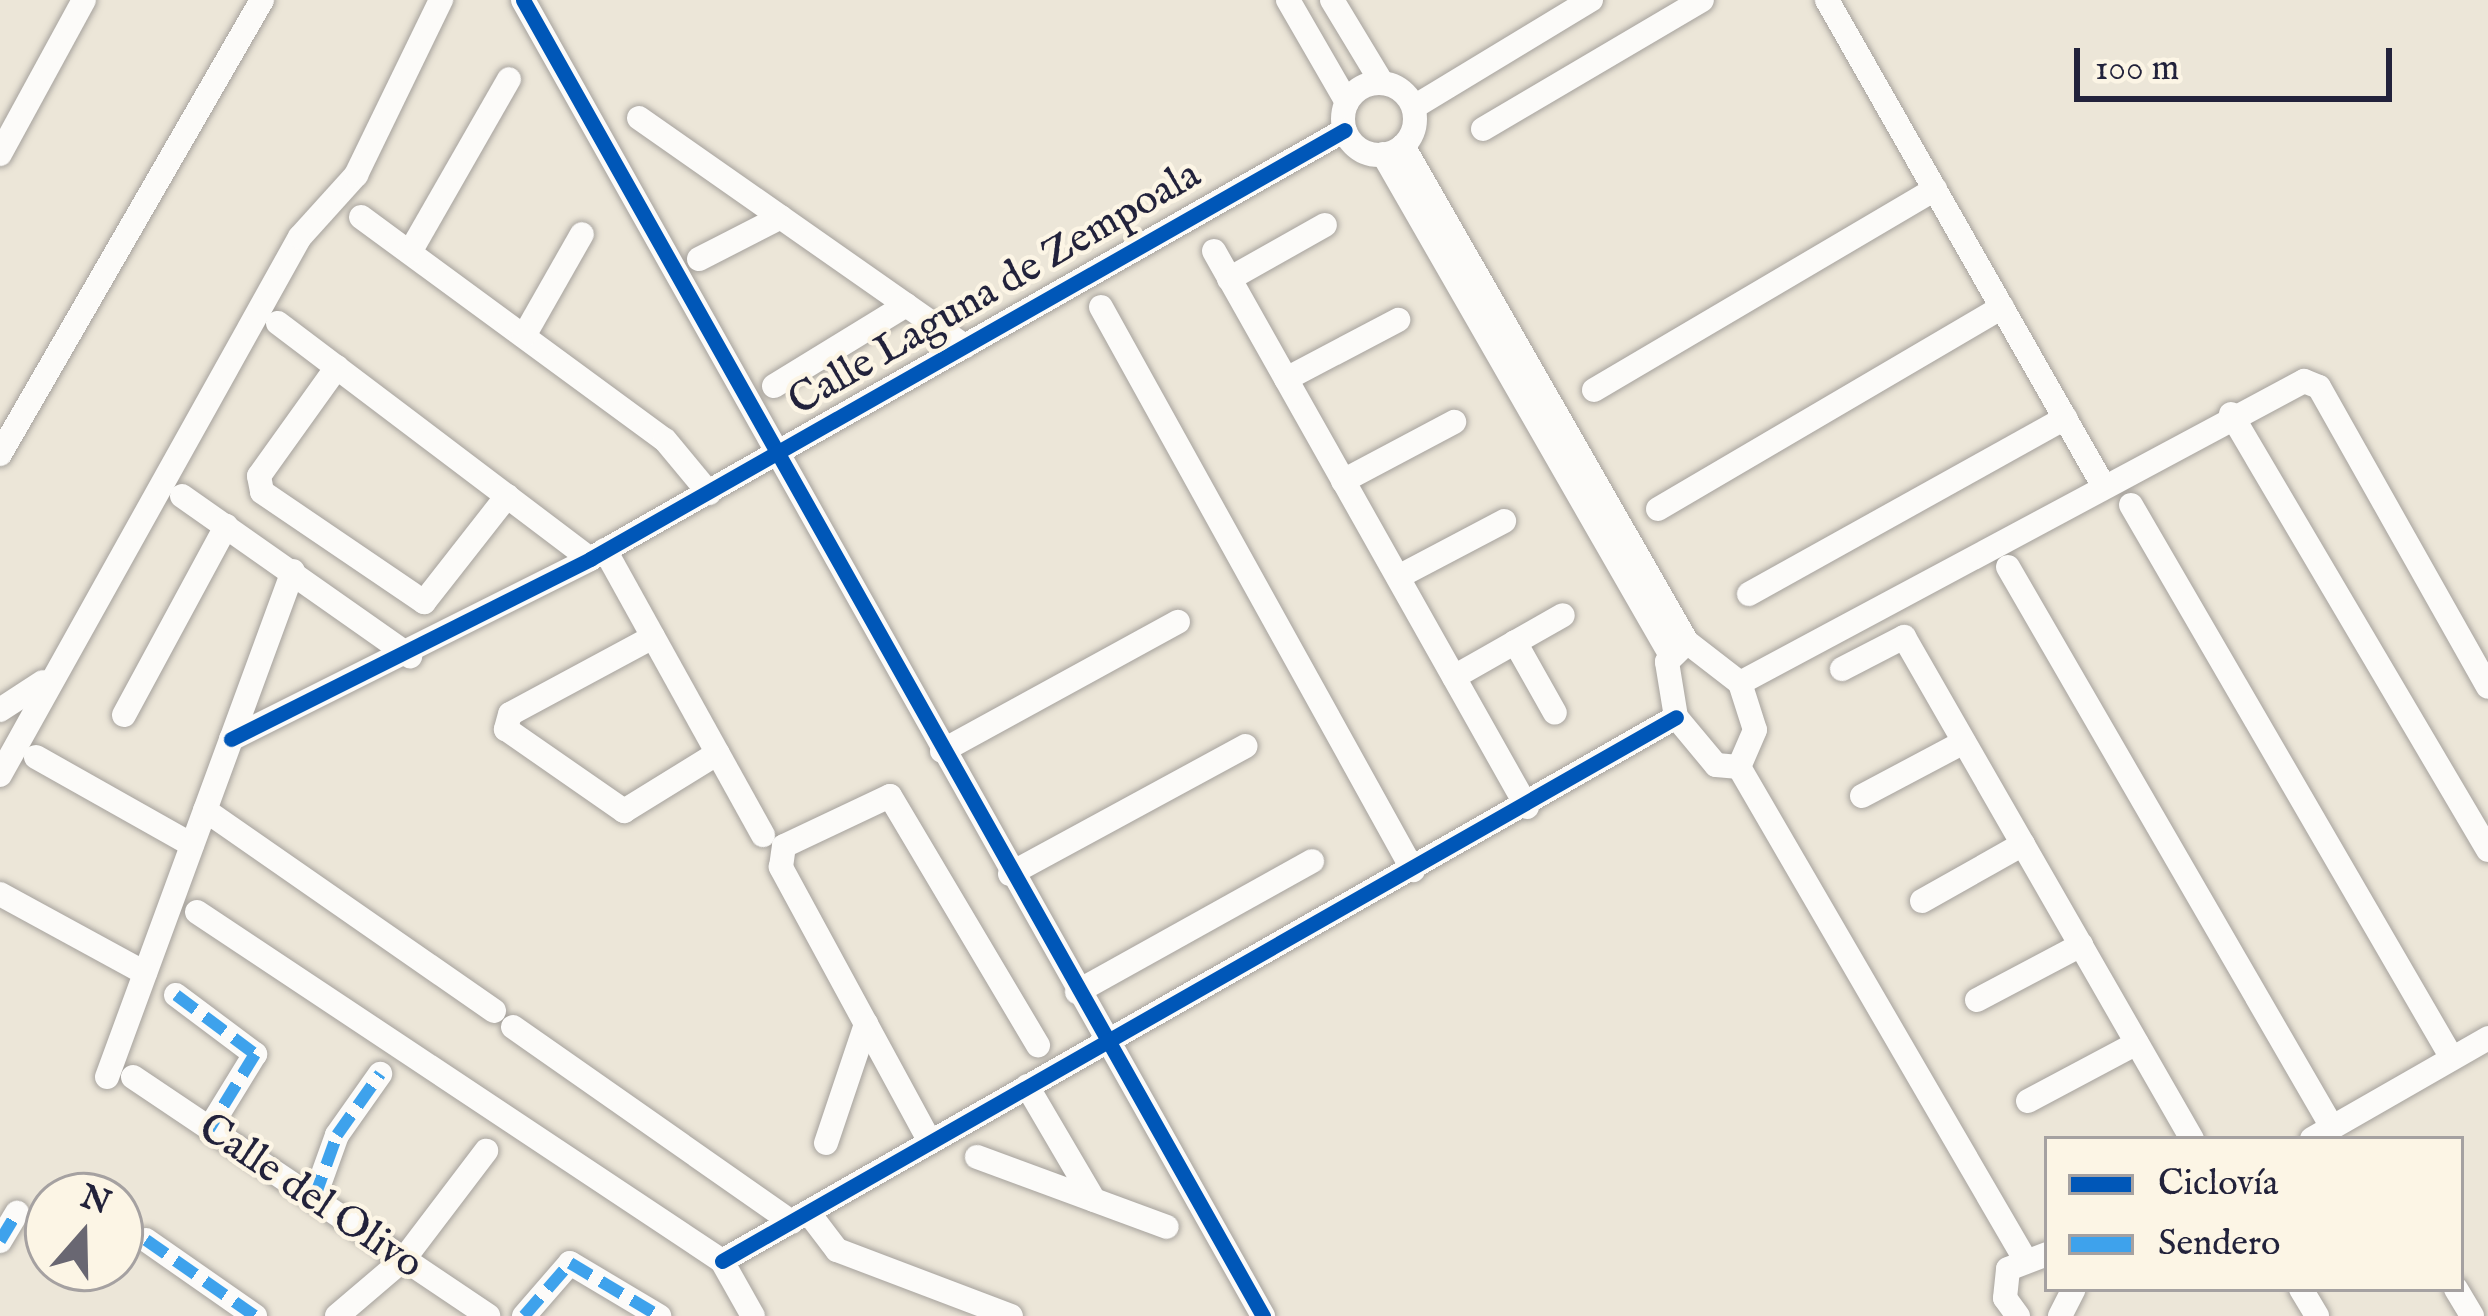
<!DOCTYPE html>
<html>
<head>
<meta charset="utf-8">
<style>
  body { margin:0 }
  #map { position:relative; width:2488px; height:1316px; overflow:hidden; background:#ece6d8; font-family:"IM FELL English",serif }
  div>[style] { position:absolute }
  .roads { filter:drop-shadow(0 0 3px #a6a29d) drop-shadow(0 0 3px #a6a29d) }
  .minor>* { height:24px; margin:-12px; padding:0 12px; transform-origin:12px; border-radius:12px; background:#fcfbf9 }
  .minor>.ring { margin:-12px; padding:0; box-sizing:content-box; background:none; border:24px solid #fcfbf9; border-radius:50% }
  .quiet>* { height:12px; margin-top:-6px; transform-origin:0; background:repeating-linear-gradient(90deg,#3ea2ec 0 24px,transparent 0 36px) }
  .cycleway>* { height:15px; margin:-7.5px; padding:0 7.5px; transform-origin:7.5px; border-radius:7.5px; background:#0057b8 }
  span { translate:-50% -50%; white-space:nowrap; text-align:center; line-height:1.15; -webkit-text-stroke:9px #fcf5e5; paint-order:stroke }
  .street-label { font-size:42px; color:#22223b }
  .legend { position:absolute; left:2044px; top:1136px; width:420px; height:156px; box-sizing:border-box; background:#fcf5e5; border:3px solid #a5a1a1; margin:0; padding:15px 21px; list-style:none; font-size:36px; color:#22223b }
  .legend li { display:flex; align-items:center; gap:24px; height:60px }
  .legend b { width:60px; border:3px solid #a5a1a1 }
  .north { position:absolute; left:24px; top:1172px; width:120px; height:120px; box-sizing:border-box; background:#fcf5e5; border:3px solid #a5a1a1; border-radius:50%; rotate:20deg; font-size:33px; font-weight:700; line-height:48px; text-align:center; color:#22223b }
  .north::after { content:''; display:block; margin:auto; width:42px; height:54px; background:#696772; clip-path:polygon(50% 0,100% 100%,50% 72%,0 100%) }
  .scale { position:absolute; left:2074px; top:48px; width:318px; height:54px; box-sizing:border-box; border:6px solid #22223b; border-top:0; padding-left:15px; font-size:36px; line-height:42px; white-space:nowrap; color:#22223b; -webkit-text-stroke:9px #fcf5e5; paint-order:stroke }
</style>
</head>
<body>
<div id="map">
  <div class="roads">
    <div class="minor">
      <i style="left:523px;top:0;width:1510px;rotate:60.65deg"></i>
      <i style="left:1288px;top:0;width:118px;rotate:60deg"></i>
      <i style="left:1332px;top:0;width:97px;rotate:58.9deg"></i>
      <i style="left:1827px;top:0;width:558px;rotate:60.36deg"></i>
      <i class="ring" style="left:1343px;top:83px;width:48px;height:48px"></i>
      <i style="left:1414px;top:107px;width:207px;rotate:-31.2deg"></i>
      <i style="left:639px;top:118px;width:398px;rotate:35deg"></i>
      <i style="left:1483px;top:129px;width:254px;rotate:-30.5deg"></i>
      <i style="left:1403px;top:146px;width:572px;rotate:60.21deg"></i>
      <i style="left:1687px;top:642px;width:67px;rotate:37.7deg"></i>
      <i style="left:1740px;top:683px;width:49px;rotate:72.3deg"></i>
      <i style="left:1755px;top:730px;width:40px;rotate:113.4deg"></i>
      <i style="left:1739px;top:767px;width:23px;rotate:-175deg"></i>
      <i style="left:1716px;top:765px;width:62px;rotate:-129.8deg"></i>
      <i style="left:1676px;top:717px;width:56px;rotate:-99.3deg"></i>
      <i style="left:1667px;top:662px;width:28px;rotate:-45deg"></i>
      <i style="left:0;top:154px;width:175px;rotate:-61.4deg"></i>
      <i style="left:1383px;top:154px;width:577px;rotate:60.14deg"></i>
      <i style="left:361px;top:217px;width:377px;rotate:36.3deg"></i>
      <i style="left:665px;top:440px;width:69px;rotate:50.3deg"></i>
      <i style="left:1214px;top:251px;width:638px;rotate:60.62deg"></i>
      <i style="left:410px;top:252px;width:199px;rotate:-60.2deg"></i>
      <i style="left:699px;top:259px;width:92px;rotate:-27.1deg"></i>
      <i style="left:1229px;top:279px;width:110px;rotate:-29.4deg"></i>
      <i style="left:1101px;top:307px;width:644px;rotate:61.01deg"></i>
      <i style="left:278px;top:323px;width:391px;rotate:37.1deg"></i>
      <i style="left:524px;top:336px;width:117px;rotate:-60.4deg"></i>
      <i style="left:337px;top:367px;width:134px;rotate:125.6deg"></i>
      <i style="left:259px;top:476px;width:16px;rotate:79deg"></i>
      <i style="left:262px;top:492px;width:196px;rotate:34.2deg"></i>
      <i style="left:424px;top:602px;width:135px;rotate:-51.9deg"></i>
      <i style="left:1286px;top:379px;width:127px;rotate:-27.8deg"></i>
      <i style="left:774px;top:386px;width:155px;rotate:-31.5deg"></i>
      <i style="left:1594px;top:390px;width:396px;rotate:-30.5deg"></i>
      <i style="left:2231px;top:414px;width:506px;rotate:59.48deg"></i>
      <i style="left:0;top:454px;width:524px;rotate:-60.01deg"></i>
      <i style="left:1343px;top:481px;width:126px;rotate:-28deg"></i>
      <i style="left:182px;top:496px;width:279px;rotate:35.1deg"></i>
      <i style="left:2131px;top:505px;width:639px;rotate:59.87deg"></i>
      <i style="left:1658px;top:509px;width:399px;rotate:-30.4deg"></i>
      <i style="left:605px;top:550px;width:326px;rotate:61deg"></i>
      <i style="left:2008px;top:567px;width:647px;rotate:59.95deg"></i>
      <i style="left:1398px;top:577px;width:120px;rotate:-27.8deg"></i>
      <i style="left:1749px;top:594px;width:362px;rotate:-29.1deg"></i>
      <i style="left:653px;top:637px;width:162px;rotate:151.7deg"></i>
      <i style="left:510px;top:714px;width:16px;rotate:105deg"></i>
      <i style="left:506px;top:729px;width:144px;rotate:34.8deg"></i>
      <i style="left:624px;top:811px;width:110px;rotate:-31.7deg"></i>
      <i style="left:1515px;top:642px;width:81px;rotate:60.6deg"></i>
      <i style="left:1842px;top:669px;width:70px;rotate:-27.3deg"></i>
      <i style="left:1904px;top:637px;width:579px;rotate:60.16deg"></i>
      <i style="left:1454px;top:677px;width:125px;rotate:-29.6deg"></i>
      <i style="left:1740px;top:683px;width:640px;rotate:-28.17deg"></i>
      <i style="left:2304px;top:381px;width:16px;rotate:22deg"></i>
      <i style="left:2319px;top:387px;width:344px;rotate:60.6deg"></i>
      <i style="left:0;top:710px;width:51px;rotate:-33.1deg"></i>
      <i style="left:124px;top:715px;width:215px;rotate:-61.6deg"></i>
      <i style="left:231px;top:739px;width:402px;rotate:-26.6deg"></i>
      <i style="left:590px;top:559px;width:868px;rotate:-29.61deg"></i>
      <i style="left:942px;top:751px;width:269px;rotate:-28.7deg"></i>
      <i style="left:36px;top:757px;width:179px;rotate:29.4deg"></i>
      <i style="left:1739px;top:767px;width:565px;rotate:59.85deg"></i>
      <i style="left:0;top:775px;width:616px;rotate:-60.86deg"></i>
      <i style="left:300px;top:237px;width:84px;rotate:-47.9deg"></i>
      <i style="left:356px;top:175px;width:195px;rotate:-64.1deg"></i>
      <i style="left:1862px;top:796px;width:115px;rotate:-27.9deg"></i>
      <i style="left:205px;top:810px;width:352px;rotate:34.8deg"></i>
      <i style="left:1010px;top:874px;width:268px;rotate:-28.5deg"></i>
      <i style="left:0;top:894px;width:165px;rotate:28.6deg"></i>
      <i style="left:1922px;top:901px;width:116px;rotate:-29.4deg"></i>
      <i style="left:197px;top:912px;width:630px;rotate:33.61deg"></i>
      <i style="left:722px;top:1261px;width:63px;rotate:60.6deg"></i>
      <i style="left:1077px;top:992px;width:269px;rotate:-29.1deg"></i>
      <i style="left:176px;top:995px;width:99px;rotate:36.8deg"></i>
      <i style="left:255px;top:1054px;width:88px;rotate:121.5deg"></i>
      <i style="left:1977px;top:1000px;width:118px;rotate:-27.9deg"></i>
      <i style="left:513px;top:1027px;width:340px;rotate:35deg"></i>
      <i style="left:107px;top:1077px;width:539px;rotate:-69.82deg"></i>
      <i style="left:133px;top:1077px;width:428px;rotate:33.9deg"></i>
      <i style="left:1027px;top:1086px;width:132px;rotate:59.6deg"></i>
      <i style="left:2028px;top:1101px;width:123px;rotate:-28deg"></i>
      <i style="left:2312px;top:1139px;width:203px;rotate:-29.8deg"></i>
      <i style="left:929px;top:1140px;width:311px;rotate:-118.5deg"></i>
      <i style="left:781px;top:867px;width:21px;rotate:-82deg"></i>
      <i style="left:784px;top:846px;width:117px;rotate:-25.3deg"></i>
      <i style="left:890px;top:796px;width:290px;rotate:59.3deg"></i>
      <i style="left:826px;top:1143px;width:126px;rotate:-71.4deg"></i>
      <i style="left:977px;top:1157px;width:202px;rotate:20.2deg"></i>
      <i style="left:314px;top:1199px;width:68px;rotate:-70.2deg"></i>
      <i style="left:337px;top:1135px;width:75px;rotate:-54.8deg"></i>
      <i style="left:808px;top:1212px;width:48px;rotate:52.7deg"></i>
      <i style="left:837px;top:1250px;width:186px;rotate:20.8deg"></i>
      <i style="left:146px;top:1240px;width:133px;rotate:34.9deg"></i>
      <i style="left:0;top:1241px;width:33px;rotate:-59deg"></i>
      <i style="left:722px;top:1261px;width:1098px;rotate:-29.69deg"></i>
      <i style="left:2301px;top:1289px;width:31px;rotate:59deg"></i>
      <i style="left:2456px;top:1289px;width:31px;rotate:59deg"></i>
      <i style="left:337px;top:1316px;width:88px;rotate:-40.4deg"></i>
      <i style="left:404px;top:1259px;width:136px;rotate:-52.8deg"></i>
      <i style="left:524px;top:1316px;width:70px;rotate:-49deg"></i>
      <i style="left:570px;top:1263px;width:104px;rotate:30.8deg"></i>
      <i style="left:2018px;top:1316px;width:22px;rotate:-126deg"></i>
      <i style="left:2005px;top:1298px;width:29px;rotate:-84deg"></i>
      <i style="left:2008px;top:1269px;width:42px;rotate:-21deg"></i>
      <i style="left:2060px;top:1316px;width:30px;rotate:-63deg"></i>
    </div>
  </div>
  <div class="quiet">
    <i style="left:176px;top:995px;width:99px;rotate:36.8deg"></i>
    <i style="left:255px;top:1054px;width:88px;rotate:121.5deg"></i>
    <i style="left:314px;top:1199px;width:68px;rotate:-70.2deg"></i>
    <i style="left:337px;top:1135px;width:75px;rotate:-54.8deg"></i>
    <i style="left:146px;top:1240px;width:133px;rotate:34.9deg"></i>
    <i style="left:0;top:1241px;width:33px;rotate:-59deg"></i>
    <i style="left:524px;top:1316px;width:70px;rotate:-49deg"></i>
    <i style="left:570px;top:1263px;width:104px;rotate:30.8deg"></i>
  </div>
  <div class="cycleway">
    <i style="left:523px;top:0;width:1510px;rotate:60.65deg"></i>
    <i style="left:231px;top:739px;width:402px;rotate:-26.6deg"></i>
    <i style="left:590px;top:559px;width:868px;rotate:-29.61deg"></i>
    <i style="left:722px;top:1261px;width:1098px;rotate:-29.69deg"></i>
  </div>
  <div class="street-label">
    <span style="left:995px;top:289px;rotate:-30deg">Calle Laguna de Zempoala</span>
    <span style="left:310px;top:1197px;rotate:34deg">Calle del Olivo</span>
  </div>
  <ul class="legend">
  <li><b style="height:15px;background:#0057b8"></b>Ciclovía</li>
  <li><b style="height:15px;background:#3ea2ec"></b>Sendero</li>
  </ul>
  <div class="north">N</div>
  <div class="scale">100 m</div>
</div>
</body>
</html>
